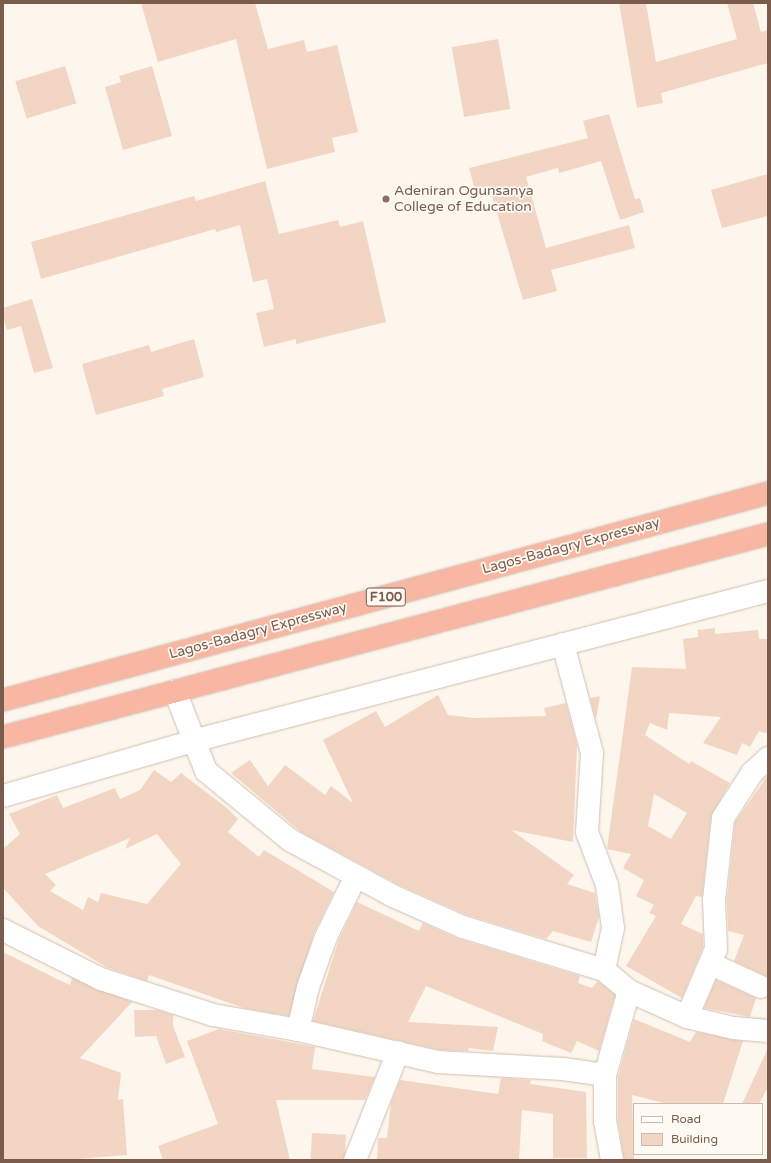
<!DOCTYPE html>
<html>
<head>
<meta charset="utf-8">
<style>
  body { margin:0 }
  #map { position:relative; width:771px; height:1163px; overflow:hidden; background:#fdf6ec; font-family:"Varela Round",sans-serif }
  div>[style] { position:absolute }
  .building>* { inset:0; background:#f3d5c3; transform-origin:0 0 }
  .roads { filter:drop-shadow(0 0 1px #d1beb0) drop-shadow(0 0 1px #d1beb0) }
  .minor>* { height:22px; margin:-11px; padding:0 11px; transform-origin:11px; border-radius:11px; background:#fff }
  .highway>* { height:22px; margin:-11px; padding:0 11px; transform-origin:11px; border-radius:11px; background:#f7b7a3 }
  .dots>* { width:11px; height:11px; translate:-50% -50%; box-sizing:border-box; border:2px solid #fffaf3; border-radius:50% }
  span { translate:-50% -50%; white-space:nowrap; text-align:center; line-height:1.15; -webkit-text-stroke:3.5px #fffaf3; paint-order:stroke }
  .shield-label span { padding:1px 3px; background:#fffaf3; border:1px solid; border-radius:3px; -webkit-text-stroke-width:0 }
  .shield-label { font-size:13px; color:#7a5c4d; font-weight:700 }
  .education-label { font-size:14px; color:#785e54 }
  .left { translate:0 -50%; text-align:left }
  .street-label { font-size:14px; color:#7a5c4d }
  .frame { position:absolute; inset:0; border:4px solid #7a5c4d; pointer-events:none }
  .legend { position:absolute; left:633px; top:1103px; width:130px; height:52px; box-sizing:border-box; background:#fffaf3; border:1px solid #cabbb1; margin:0; padding:5px 7px; list-style:none; font-size:12px; color:#7a5c4d }
  .legend li { display:flex; align-items:center; gap:8px; height:20px }
  .legend b { width:20px; border:1px solid #cabbb1 }
</style>
</head>
<body>
<div id="map">
  <div class="building">
    <i style="clip-path:polygon(141px 3px,255px 3px,268px 49px,304px 40px,307px 52px,337px 45px,358px 132px,332px 138px,335px 152px,267px 169px,236px 39px,158px 62px)"></i>
    <i style="clip-path:polygon(619px 3px,646px 3px,656px 62px,737px 39px,727px 3px,753px 3px,761px 32px,768px 30px,768px 63px,661px 93px,663px 103px,637px 108px)"></i>
    <i style="left:498px;top:39px;width:71px;height:47px;rotate:80deg"></i>
    <i style="left:65px;top:66px;width:39px;height:52px;rotate:73deg"></i>
    <i style="clip-path:polygon(152px 66px,172px 136px,123px 150px,105px 87px,121px 82px,119px 76px)"></i>
    <i style="clip-path:polygon(609px 114px,635px 199px,640px 198px,644px 212px,620px 220px,601px 161px,559px 173px,558px 168px,526px 177px,546px 248px,629px 225px,635px 248px,551px 270px,557px 291px,523px 300px,489px 186px,475px 190px,469px 168px,588px 138px,583px 121px)"></i>
    <i style="clip-path:polygon(768px 174px,768px 216px,722px 228px,711px 190px)"></i>
    <i style="clip-path:polygon(265px 181px,279px 234px,338px 220px,340px 227px,363px 221px,386px 322px,296px 344px,296px 339px,264px 347px,256px 313px,274px 309px,267px 279px,253px 282px,240px 225px,216px 232px,215px 229px,41px 279px,31px 242px,194px 196px,196px 201px)"></i>
    <i style="clip-path:polygon(32px 299px,53px 368px,34px 373px,21px 326px,7px 330px,3px 317px,3px 308px)"></i>
    <i style="clip-path:polygon(194px 339px,204px 377px,162px 389px,164px 396px,96px 415px,82px 364px,149px 345px,151px 352px)"></i>
    <i style="clip-path:polygon(evenodd,715px 628px,715px 634px,758px 630px,759px 639px,768px 639px,768px 734px,759px 731px,750px 747px,742px 743px,737px 755px,703px 743px,721px 717px,669px 713px,667px 730px,650px 723px,645px 735px,689px 764px,691px 761px,730px 783px,711px 816px,702px 897px,696px 896px,681px 924px,703px 934px,703px 947px,682px 998px,626px 966px,656px 916px,649px 913px,654px 905px,636px 896px,644px 880px,623px 868px,631px 854px,607px 849px,632px 667px,686px 669px,683px 639px,698px 637px,698px 630px,715px 628px,654px 794px,687px 813px,671px 839px,648px 826px,654px 794px)"></i>
    <i style="clip-path:polygon(438px 695px,448px 715px,474px 718px,546px 716px,544px 708px,566px 703px,577px 745px,573px 842px,511px 830px,574px 875px,567px 884px,595px 893px,599px 917px,591px 942px,553px 931px,546px 939px,467px 915px,399px 885px,301px 832px,231px 773px,250px 760px,268px 786px,285px 765px,325px 795px,331px 786px,353px 803px,323px 740px,376px 711px,385px 727px)"></i>
    <i style="clip-path:polygon(600px 696px,596px 719px,590px 698px)"></i>
    <i style="clip-path:polygon(evenodd,154px 770px,171px 782px,181px 773px,227px 808px,238px 819px,228px 832px,259px 857px,264px 850px,334px 892px,314px 933px,289px 1016px,244px 1008px,149px 975px,147px 981px,106px 967px,38px 926px,3px 888px,3px 849px,20px 834px,9px 814px,57px 795px,63px 808px,115px 788px,120px 799px,140px 790px,154px 770px,157px 834px,181px 864px,147px 904px,101px 893px,98px 902px,88px 897px,83px 910px,50px 891px,56px 885px,45px 874px,130px 838px,125px 849px,157px 834px)"></i>
    <i style="clip-path:polygon(768px 775px,768px 977px,734px 961px,744px 935px,728px 931px,727px 900px,735px 822px)"></i>
    <i style="clip-path:polygon(357px 902px,419px 931px,423px 923px,459px 939px,580px 976px,578px 983px,592px 988px,598px 981px,615px 995px,599px 1051px,577px 1041px,571px 1053px,542px 1041px,543px 1034px,426px 986px,408px 1022px,498px 1027px,493px 1051px,469px 1048px,468px 1051px,440px 1050px,313px 1021px,338px 942px)"></i>
    <i style="clip-path:polygon(3px 952px,59px 980px,70px 985px,72px 978px,132px 1002px,80px 1058px,121px 1073px,118px 1100px,123px 1099px,127px 1155px,65px 1160px,3px 1159px)"></i>
    <i style="clip-path:polygon(716px 980px,756px 998px,750px 1017px,704px 1008px)"></i>
    <i style="clip-path:polygon(134px 1010px,158px 1010px,173px 1015px,173px 1026px,185px 1057px,166px 1064px,156px 1036px,135px 1037px)"></i>
    <i style="clip-path:polygon(634px 1019px,690px 1042px,696px 1032px,743px 1041px,723px 1104px,668px 1104px,632px 1095px,634px 1159px,624px 1160px,618px 1121px,618px 1077px)"></i>
    <i style="clip-path:polygon(219px 1029px,315px 1047px,312px 1069px,375px 1077px,365px 1100px,276px 1100px,290px 1160px,163px 1160px,158px 1146px,218px 1124px,187px 1041px)"></i>
    <i style="clip-path:polygon(768px 1048px,768px 1087px,759px 1104px,742px 1104px)"></i>
    <i style="clip-path:polygon(501px 1078px,531px 1080px,530px 1084px,586px 1092px,587px 1158px,553px 1158px,553px 1114px,522px 1110px,519px 1160px,377px 1160px,378px 1138px,387px 1138px,391px 1103px,400px 1080px,498px 1094px)"></i>
    <i style="left:312px;top:1133px;width:34px;height:27px;rotate:3deg"></i>
  </div>
  <div class="roads">
    <div class="minor">
      <i style="left:563px;top:644px;width:113px;rotate:75.1deg"></i>
      <i style="left:592px;top:753px;width:79px;rotate:93.6deg"></i>
      <i style="left:587px;top:832px;width:57px;rotate:69.3deg"></i>
      <i style="left:607px;top:885px;width:43px;rotate:82.1deg"></i>
      <i style="left:613px;top:928px;width:43px;rotate:102.1deg"></i>
      <i style="left:175px;top:691px;width:86px;rotate:68.8deg"></i>
      <i style="left:206px;top:771px;width:109px;rotate:39.4deg"></i>
      <i style="left:290px;top:840px;width:117px;rotate:28.5deg"></i>
      <i style="left:393px;top:896px;width:77px;rotate:23.9deg"></i>
      <i style="left:463px;top:927px;width:147px;rotate:17deg"></i>
      <i style="left:604px;top:970px;width:33px;rotate:40deg"></i>
      <i style="left:629px;top:991px;width:64px;rotate:24.1deg"></i>
      <i style="left:687px;top:1017px;width:47px;rotate:13.4deg"></i>
      <i style="left:733px;top:1028px;width:35px;rotate:5deg"></i>
      <i style="left:3px;top:796px;width:198px;rotate:-16.1deg"></i>
      <i style="left:193px;top:741px;width:594px;rotate:-14.62deg"></i>
      <i style="left:3px;top:930px;width:110px;rotate:26.6deg"></i>
      <i style="left:101px;top:979px;width:118px;rotate:17.8deg"></i>
      <i style="left:213px;top:1015px;width:86px;rotate:10deg"></i>
      <i style="left:298px;top:1030px;width:144px;rotate:12.9deg"></i>
      <i style="left:438px;top:1062px;width:125px;rotate:3.2deg"></i>
      <i style="left:563px;top:1069px;width:42px;rotate:8.1deg"></i>
      <i style="left:711px;top:964px;width:55px;rotate:24.7deg"></i>
      <i style="left:687px;top:1017px;width:74px;rotate:-66.9deg"></i>
      <i style="left:716px;top:949px;width:49px;rotate:-92.3deg"></i>
      <i style="left:714px;top:900px;width:82px;rotate:-83.7deg"></i>
      <i style="left:723px;top:818px;width:54px;rotate:-57.2deg"></i>
      <i style="left:752px;top:773px;width:22px;rotate:-43deg"></i>
      <i style="left:298px;top:1030px;width:44px;rotate:-76.9deg"></i>
      <i style="left:308px;top:987px;width:53px;rotate:-70.2deg"></i>
      <i style="left:326px;top:937px;width:68px;rotate:-63.8deg"></i>
      <i style="left:355px;top:1160px;width:116px;rotate:-68.3deg"></i>
      <i style="left:612px;top:1160px;width:39px;rotate:-100deg"></i>
      <i style="left:605px;top:1122px;width:47px;rotate:-90deg"></i>
      <i style="left:605px;top:1075px;width:87px;rotate:-74.1deg"></i>
    </div>
    <div class="highway">
      <i style="left:3px;top:700px;width:793px;rotate:-15.14deg"></i>
      <i style="left:3px;top:737px;width:791px;rotate:-14.86deg"></i>
    </div>
  </div>
  <div class="dots">
    <i style="left:386px;top:199px;background:#8d6e63"></i>
  </div>
  <div class="shield-label">
    <span style="left:386px;top:597px">F100</span>
  </div>
  <div class="education-label">
    <span class="left" style="left:394px;top:199px">Adeniran Ogunsanya<br>College of Education</span>
  </div>
  <div class="street-label">
    <span style="left:571px;top:546px;rotate:-15deg">Lagos-Badagry Expressway</span>
    <span style="left:258px;top:631px;rotate:-15deg">Lagos-Badagry Expressway</span>
  </div>
  <div class="frame"></div>
  <ul class="legend">
  <li><b style="height:5px;background:#fff"></b>Road</li>
  <li><b style="height:11px;background:#f3d5c3"></b>Building</li>
  </ul>
</div>
</body>
</html>
